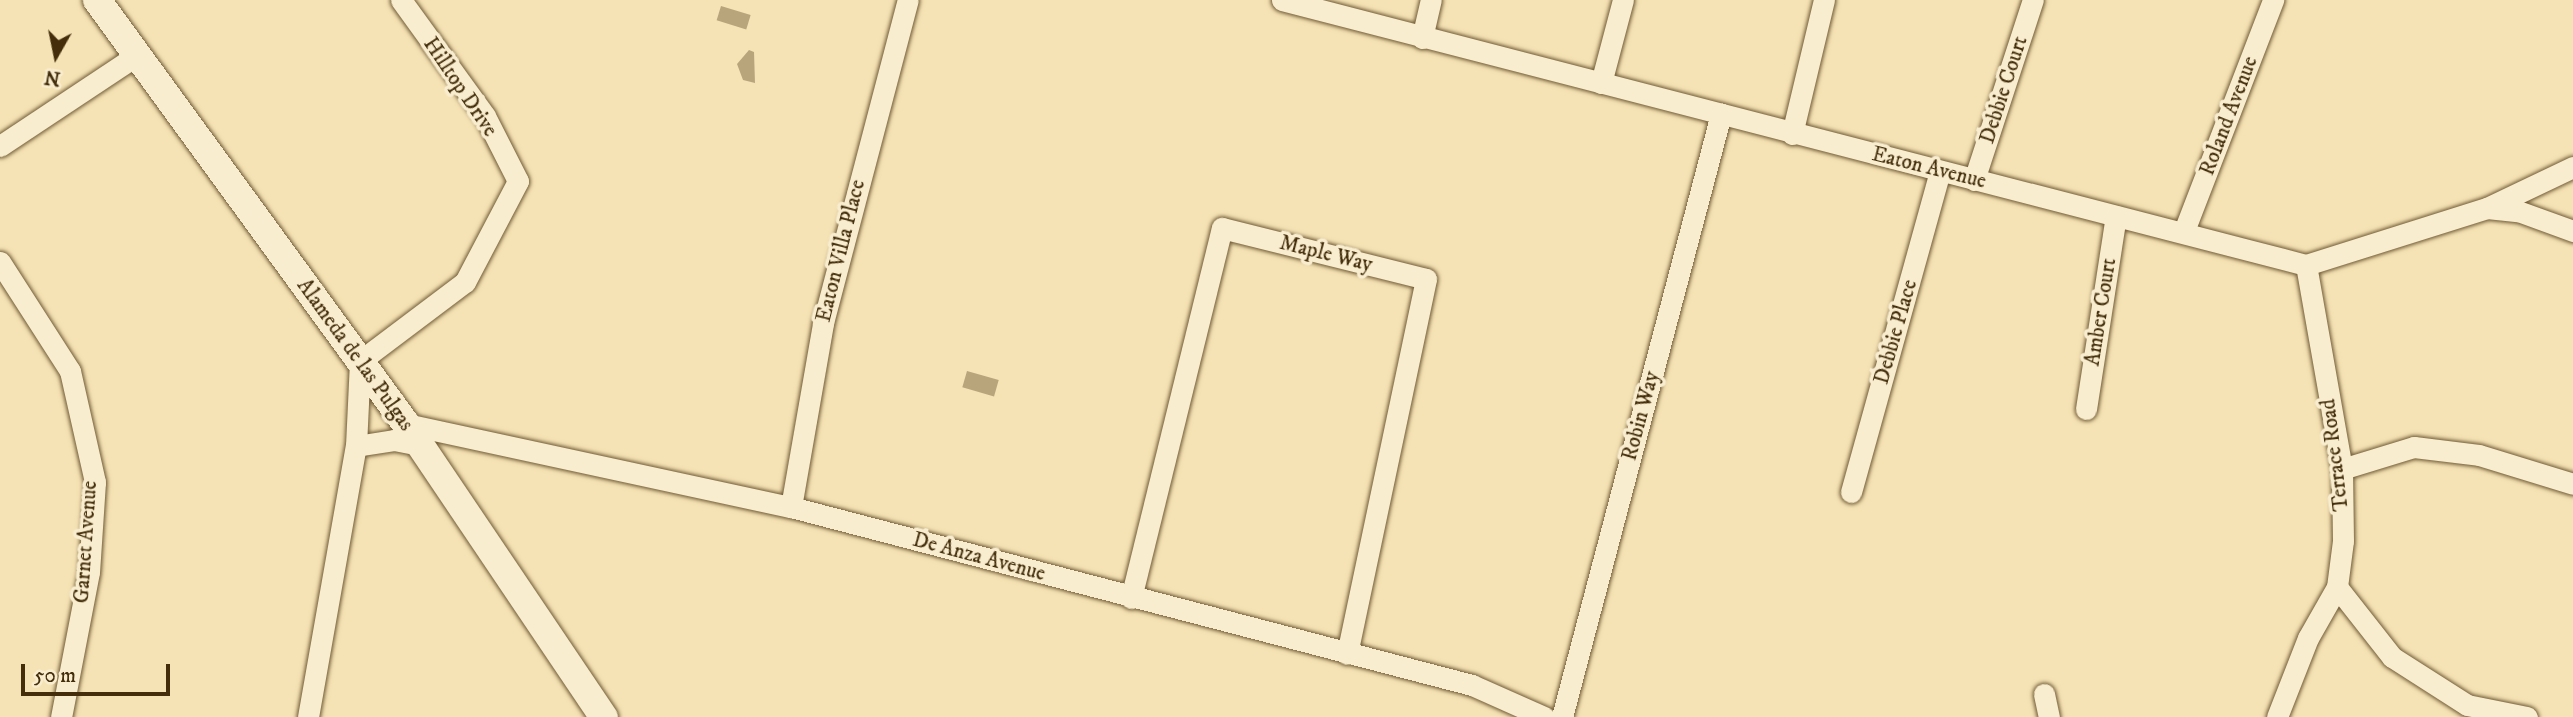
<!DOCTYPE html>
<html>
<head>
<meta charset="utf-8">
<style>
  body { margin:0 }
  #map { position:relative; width:2573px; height:717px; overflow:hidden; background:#f6e3b5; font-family:"IM FELL DW Pica",serif }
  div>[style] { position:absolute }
  .water>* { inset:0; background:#b9a57b; transform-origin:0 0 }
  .roads { filter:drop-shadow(0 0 2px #705a35) drop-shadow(0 0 2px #705a35) }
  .minor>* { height:21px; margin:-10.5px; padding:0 10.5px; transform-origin:10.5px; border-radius:10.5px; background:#f9edcf }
  .secondary>* { height:28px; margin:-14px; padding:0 14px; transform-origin:14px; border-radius:14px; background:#f9edcf }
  span { translate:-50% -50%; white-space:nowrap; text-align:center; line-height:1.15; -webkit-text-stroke:7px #f9edcf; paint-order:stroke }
  .street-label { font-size:21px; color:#432d0a }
  .north { position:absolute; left:21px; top:21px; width:70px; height:70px; -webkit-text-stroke:5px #f9edcf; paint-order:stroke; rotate:189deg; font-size:19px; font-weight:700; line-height:28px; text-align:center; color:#432d0a }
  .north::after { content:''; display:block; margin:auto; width:24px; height:32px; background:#432d0a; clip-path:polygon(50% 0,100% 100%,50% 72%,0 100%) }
  .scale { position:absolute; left:21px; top:664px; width:149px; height:32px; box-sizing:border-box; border:4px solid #432d0a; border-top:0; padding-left:9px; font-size:21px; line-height:24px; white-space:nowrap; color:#432d0a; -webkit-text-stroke:5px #f9edcf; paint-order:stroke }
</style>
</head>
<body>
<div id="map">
  <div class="water">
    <i style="left:721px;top:6px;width:31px;height:15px;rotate:17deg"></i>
    <i style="clip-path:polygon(749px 50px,754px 52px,755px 83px,743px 80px,737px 64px)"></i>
    <i style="left:967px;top:371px;width:33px;height:17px;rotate:16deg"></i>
  </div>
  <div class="roads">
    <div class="minor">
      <i style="left:1282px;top:0;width:1058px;rotate:14.51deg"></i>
      <i style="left:2306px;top:265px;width:190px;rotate:-17.5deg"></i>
      <i style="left:2487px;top:208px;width:31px;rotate:6deg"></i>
      <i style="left:2518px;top:211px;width:59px;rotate:20deg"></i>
      <i style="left:1422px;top:38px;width:39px;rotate:-77deg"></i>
      <i style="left:1601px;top:83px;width:86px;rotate:-75.2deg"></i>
      <i style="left:1792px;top:134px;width:138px;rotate:-76.6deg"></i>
      <i style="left:0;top:146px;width:164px;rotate:-33.6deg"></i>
      <i style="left:1974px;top:180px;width:189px;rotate:-71.9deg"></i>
      <i style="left:2489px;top:207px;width:93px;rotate:-25.5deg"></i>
      <i style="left:2184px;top:231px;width:248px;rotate:-68.9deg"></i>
      <i style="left:0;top:262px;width:130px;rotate:57.3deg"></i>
      <i style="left:70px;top:371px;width:114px;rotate:77.3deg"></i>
      <i style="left:95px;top:482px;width:90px;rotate:93.8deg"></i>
      <i style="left:89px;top:572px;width:148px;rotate:100.9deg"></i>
      <i style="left:2086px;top:409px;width:195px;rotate:-81.2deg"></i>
      <i style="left:406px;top:424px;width:394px;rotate:12.2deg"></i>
      <i style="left:791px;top:507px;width:704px;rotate:14.65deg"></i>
      <i style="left:1472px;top:685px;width:79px;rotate:24deg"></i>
      <i style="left:356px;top:446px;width:38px;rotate:-9deg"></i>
      <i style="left:394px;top:440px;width:26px;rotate:11deg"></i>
      <i style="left:2342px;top:469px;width:75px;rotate:-17deg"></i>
      <i style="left:2414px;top:447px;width:65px;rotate:7deg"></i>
      <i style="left:2479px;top:455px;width:98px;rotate:17.1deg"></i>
      <i style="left:1851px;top:492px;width:332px;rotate:-74.5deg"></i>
      <i style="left:791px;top:507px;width:187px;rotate:-80.1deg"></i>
      <i style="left:823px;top:323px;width:334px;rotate:-75.3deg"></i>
      <i style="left:2337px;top:587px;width:89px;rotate:51.8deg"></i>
      <i style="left:2392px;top:657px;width:89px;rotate:32.6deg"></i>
      <i style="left:2467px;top:705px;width:61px;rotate:11.3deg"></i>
      <i style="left:1131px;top:598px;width:381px;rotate:-76.2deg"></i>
      <i style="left:1222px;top:228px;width:210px;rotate:14deg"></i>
      <i style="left:1426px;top:279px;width:383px;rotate:101.9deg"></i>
      <i style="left:2044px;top:694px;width:24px;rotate:78deg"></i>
      <i style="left:308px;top:717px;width:275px;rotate:-80deg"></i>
      <i style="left:356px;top:446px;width:85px;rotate:-87.3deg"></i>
      <i style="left:360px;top:361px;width:131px;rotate:-37deg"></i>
      <i style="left:465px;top:282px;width:114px;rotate:-62.3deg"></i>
      <i style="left:518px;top:181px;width:73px;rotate:-116.9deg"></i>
      <i style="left:485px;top:116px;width:143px;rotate:-125.9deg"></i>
      <i style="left:1562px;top:717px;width:624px;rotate:-75.23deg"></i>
      <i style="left:2277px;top:717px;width:85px;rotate:-68.6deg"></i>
      <i style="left:2308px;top:638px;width:59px;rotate:-60.4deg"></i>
      <i style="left:2337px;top:587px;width:46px;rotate:-82.6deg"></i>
      <i style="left:2343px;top:541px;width:72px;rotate:-90.8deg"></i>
      <i style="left:2342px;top:469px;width:207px;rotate:-100deg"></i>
    </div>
    <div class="secondary">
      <i style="left:97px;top:0;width:525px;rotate:53.92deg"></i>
      <i style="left:406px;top:424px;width:354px;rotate:56deg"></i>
    </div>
  </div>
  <div class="street-label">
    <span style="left:460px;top:87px;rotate:56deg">Hilltop Drive</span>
    <span style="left:2004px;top:90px;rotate:-72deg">Debbie Court</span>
    <span style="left:2229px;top:116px;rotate:-69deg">Roland Avenue</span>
    <span style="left:1929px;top:168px;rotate:14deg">Eaton Avenue</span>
    <span style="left:841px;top:251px;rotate:-76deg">Eaton Villa Place</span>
    <span style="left:1326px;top:254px;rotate:14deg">Maple Way</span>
    <span style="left:2101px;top:312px;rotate:-81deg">Amber Court</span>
    <span style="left:1896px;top:332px;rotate:-74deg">Debbie Place</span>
    <span style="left:355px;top:355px;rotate:54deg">Alameda de las Pulgas</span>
    <span style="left:1641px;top:416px;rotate:-75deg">Robin Way</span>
    <span style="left:2335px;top:455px;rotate:-97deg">Terrace Road</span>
    <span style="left:86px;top:542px;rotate:-86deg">Garnet Avenue</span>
    <span style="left:979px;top:557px;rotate:15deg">De Anza Avenue</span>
  </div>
  <div class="north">N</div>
  <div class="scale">50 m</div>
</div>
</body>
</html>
